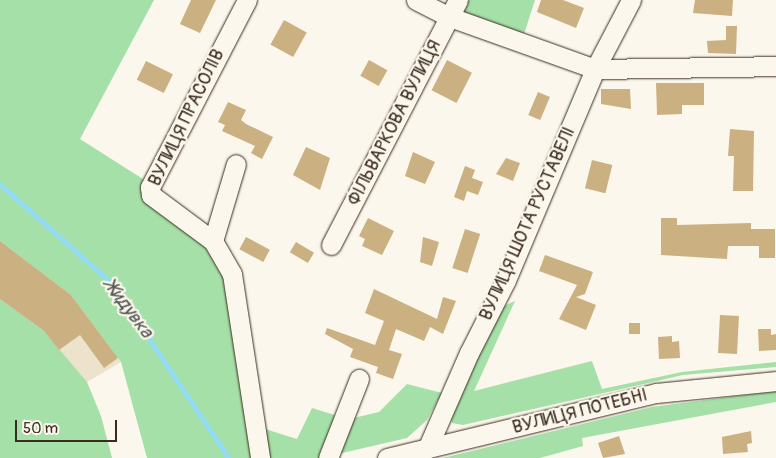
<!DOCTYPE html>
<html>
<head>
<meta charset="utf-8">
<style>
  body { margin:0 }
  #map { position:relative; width:776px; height:458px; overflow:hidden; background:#fbf7ec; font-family:Pangolin,sans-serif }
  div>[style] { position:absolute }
  .built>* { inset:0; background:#ede2cc }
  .green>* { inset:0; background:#a4e0a7 }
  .stream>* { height:4.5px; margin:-2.25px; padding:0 2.25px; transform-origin:2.25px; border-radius:2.25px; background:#94dcf6 }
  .building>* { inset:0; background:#cbb181; transform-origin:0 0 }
  .roads { filter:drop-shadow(0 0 1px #3b2a1e) drop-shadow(0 0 1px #3b2a1e) }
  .minor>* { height:19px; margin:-9.5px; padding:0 9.5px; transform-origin:9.5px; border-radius:9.5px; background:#fbf7ec }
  span { translate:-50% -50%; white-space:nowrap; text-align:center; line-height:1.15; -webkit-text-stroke:4.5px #fbf7ec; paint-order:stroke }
  .street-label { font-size:18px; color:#3b2a1e }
  .water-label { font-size:19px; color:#515654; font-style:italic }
  .scale { position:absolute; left:15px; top:420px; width:102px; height:22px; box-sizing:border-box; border:2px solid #3b2a1e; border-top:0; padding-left:6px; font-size:15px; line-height:18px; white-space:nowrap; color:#3b2a1e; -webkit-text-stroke:4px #fbf7ec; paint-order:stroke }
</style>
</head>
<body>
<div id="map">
  <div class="built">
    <i style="clip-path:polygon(0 241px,71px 295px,121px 362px,87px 382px,44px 331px,0 299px)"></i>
  </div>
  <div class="green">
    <i style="clip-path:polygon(0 0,154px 0,80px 139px,146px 181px,201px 241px,227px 281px,252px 458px,147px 458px,121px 362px,71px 295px,0 241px)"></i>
    <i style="clip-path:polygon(469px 0,535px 0,524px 34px,463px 12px)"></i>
    <i style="clip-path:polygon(0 299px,44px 331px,87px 382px,101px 416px,112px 458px,0 458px)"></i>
    <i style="clip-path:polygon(515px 301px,474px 391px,592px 361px,602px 389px,682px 372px,776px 362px,776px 367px,683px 375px,463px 425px,452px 423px,450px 416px,499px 308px)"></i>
    <i style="clip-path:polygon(407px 384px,442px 393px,427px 420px,407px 438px,338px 454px,349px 419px,379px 412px)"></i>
    <i style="clip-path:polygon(776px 391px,776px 402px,582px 438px,583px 446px,540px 458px,443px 458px,652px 407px)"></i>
    <i style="clip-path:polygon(312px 408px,341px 417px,322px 458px,266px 458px,262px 428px,297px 439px)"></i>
  </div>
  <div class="stream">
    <i style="left:0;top:184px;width:149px;rotate:41.5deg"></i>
    <i style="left:112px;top:283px;width:211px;rotate:56.2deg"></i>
  </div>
  <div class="building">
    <i style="clip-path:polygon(191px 0,216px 0,200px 33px,180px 24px)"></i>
    <i style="clip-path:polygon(541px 0,563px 0,584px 8px,576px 28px,537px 12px)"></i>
    <i style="clip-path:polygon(695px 0,733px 0,732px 16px,693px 13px)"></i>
    <i style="left:284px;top:20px;width:26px;height:28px;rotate:29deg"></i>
    <i style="clip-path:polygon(726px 26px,737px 26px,736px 54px,708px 53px,707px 41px,726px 40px)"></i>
    <i style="left:369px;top:60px;width:21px;height:18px;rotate:29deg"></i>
    <i style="left:447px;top:60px;width:28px;height:34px;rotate:27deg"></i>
    <i style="left:146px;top:61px;width:30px;height:21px;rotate:26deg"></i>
    <i style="clip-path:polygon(656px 83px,704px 83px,704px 105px,682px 105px,682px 114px,657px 115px)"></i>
    <i style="clip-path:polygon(601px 89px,630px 89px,631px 109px,601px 104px)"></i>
    <i style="left:538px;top:92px;width:13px;height:25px;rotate:23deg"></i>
    <i style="clip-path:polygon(228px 102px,246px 110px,241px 120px,246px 124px,273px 137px,262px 159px,251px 153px,255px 146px,222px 131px,225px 125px,218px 122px)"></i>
    <i style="clip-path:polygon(730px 129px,754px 131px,753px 191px,733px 191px,734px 156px,728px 156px)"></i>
    <i style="clip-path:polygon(306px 147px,330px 158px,320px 190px,293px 175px)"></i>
    <i style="clip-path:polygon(413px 152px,435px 162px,425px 184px,405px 176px)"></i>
    <i style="clip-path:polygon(506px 158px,520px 163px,513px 181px,496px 174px)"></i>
    <i style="left:592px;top:160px;width:21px;height:29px;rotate:14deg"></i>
    <i style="clip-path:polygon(465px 166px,475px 170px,472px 178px,483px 182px,478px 195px,467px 191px,464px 201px,454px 197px)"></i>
    <i style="clip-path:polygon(368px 218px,394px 231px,382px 255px,362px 246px,365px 239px,359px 236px)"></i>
    <i style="clip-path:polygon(661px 218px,677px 218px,677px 225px,751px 223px,751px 229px,775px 229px,775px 258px,759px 258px,759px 246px,728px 246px,727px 259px,661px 255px)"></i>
    <i style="left:465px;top:229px;width:16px;height:41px;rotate:18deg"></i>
    <i style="left:246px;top:237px;width:27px;height:14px;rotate:28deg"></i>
    <i style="clip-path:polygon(423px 237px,439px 242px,432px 266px,420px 262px)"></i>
    <i style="clip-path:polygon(0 241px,71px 295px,118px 358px,104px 368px,80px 335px,59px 350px,44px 331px,0 299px)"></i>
    <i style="left:296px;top:242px;width:21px;height:12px;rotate:31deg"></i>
    <i style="clip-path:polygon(545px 255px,593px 272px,585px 294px,576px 297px,596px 305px,586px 330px,559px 319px,577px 285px,539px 271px)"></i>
    <i style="clip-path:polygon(374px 289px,437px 319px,443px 297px,456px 301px,443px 334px,430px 327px,424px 341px,396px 329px,389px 350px,402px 354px,393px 379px,376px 373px,378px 367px,350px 357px,353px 349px,325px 334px,327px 328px,375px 345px,384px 321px,365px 313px)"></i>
    <i style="left:720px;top:315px;width:19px;height:38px;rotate:3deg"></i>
    <i style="left:629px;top:323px;width:11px;height:11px"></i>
    <i style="clip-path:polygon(758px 329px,771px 329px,771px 335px,776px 334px,776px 350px,759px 351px)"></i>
    <i style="clip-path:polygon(672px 336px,672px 342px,679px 341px,680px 358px,659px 359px,658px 337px)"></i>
    <i style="clip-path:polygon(751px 431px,752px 443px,747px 444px,748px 452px,723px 454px,722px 437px)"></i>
    <i style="clip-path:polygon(619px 436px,625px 454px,603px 458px,598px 443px)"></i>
  </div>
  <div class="roads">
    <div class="minor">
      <i style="left:247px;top:0;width:211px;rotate:117.4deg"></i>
      <i style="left:150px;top:187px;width:8px;rotate:83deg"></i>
      <i style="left:151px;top:195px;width:77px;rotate:36.6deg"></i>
      <i style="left:213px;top:241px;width:38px;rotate:60deg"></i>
      <i style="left:232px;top:274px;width:186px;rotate:81.3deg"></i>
      <i style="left:416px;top:0;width:38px;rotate:27deg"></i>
      <i style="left:450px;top:17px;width:154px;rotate:19.7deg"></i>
      <i style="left:595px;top:69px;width:181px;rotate:-0.9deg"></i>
      <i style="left:213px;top:241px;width:80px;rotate:-73.4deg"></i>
      <i style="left:331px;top:245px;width:276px;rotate:-62.6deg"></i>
      <i style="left:427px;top:449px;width:105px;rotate:-66.4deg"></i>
      <i style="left:469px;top:353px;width:82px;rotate:-63.1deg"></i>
      <i style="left:506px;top:280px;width:229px;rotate:-67.1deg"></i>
      <i style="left:595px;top:69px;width:78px;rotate:-62.4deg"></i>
      <i style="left:328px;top:458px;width:85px;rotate:-68.6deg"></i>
      <i style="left:387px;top:458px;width:277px;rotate:-13.6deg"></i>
      <i style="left:656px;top:393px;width:121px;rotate:-5.7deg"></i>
    </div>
  </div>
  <div class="street-label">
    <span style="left:187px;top:118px;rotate:-64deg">ВУЛИЦЯ ПРАСОЛІВ</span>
    <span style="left:395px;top:123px;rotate:-63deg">ФІЛЬВАРКОВА ВУЛИЦЯ</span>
    <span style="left:528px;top:224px;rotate:-66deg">ВУЛИЦЯ ШОТА РУСТАВЕЛІ</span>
    <span style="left:580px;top:412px;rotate:-14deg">ВУЛИЦЯ ПОТЕБНІ</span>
  </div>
  <div class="water-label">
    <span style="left:128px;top:309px;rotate:53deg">Жидувка</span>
  </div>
  <div class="scale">50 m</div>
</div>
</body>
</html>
